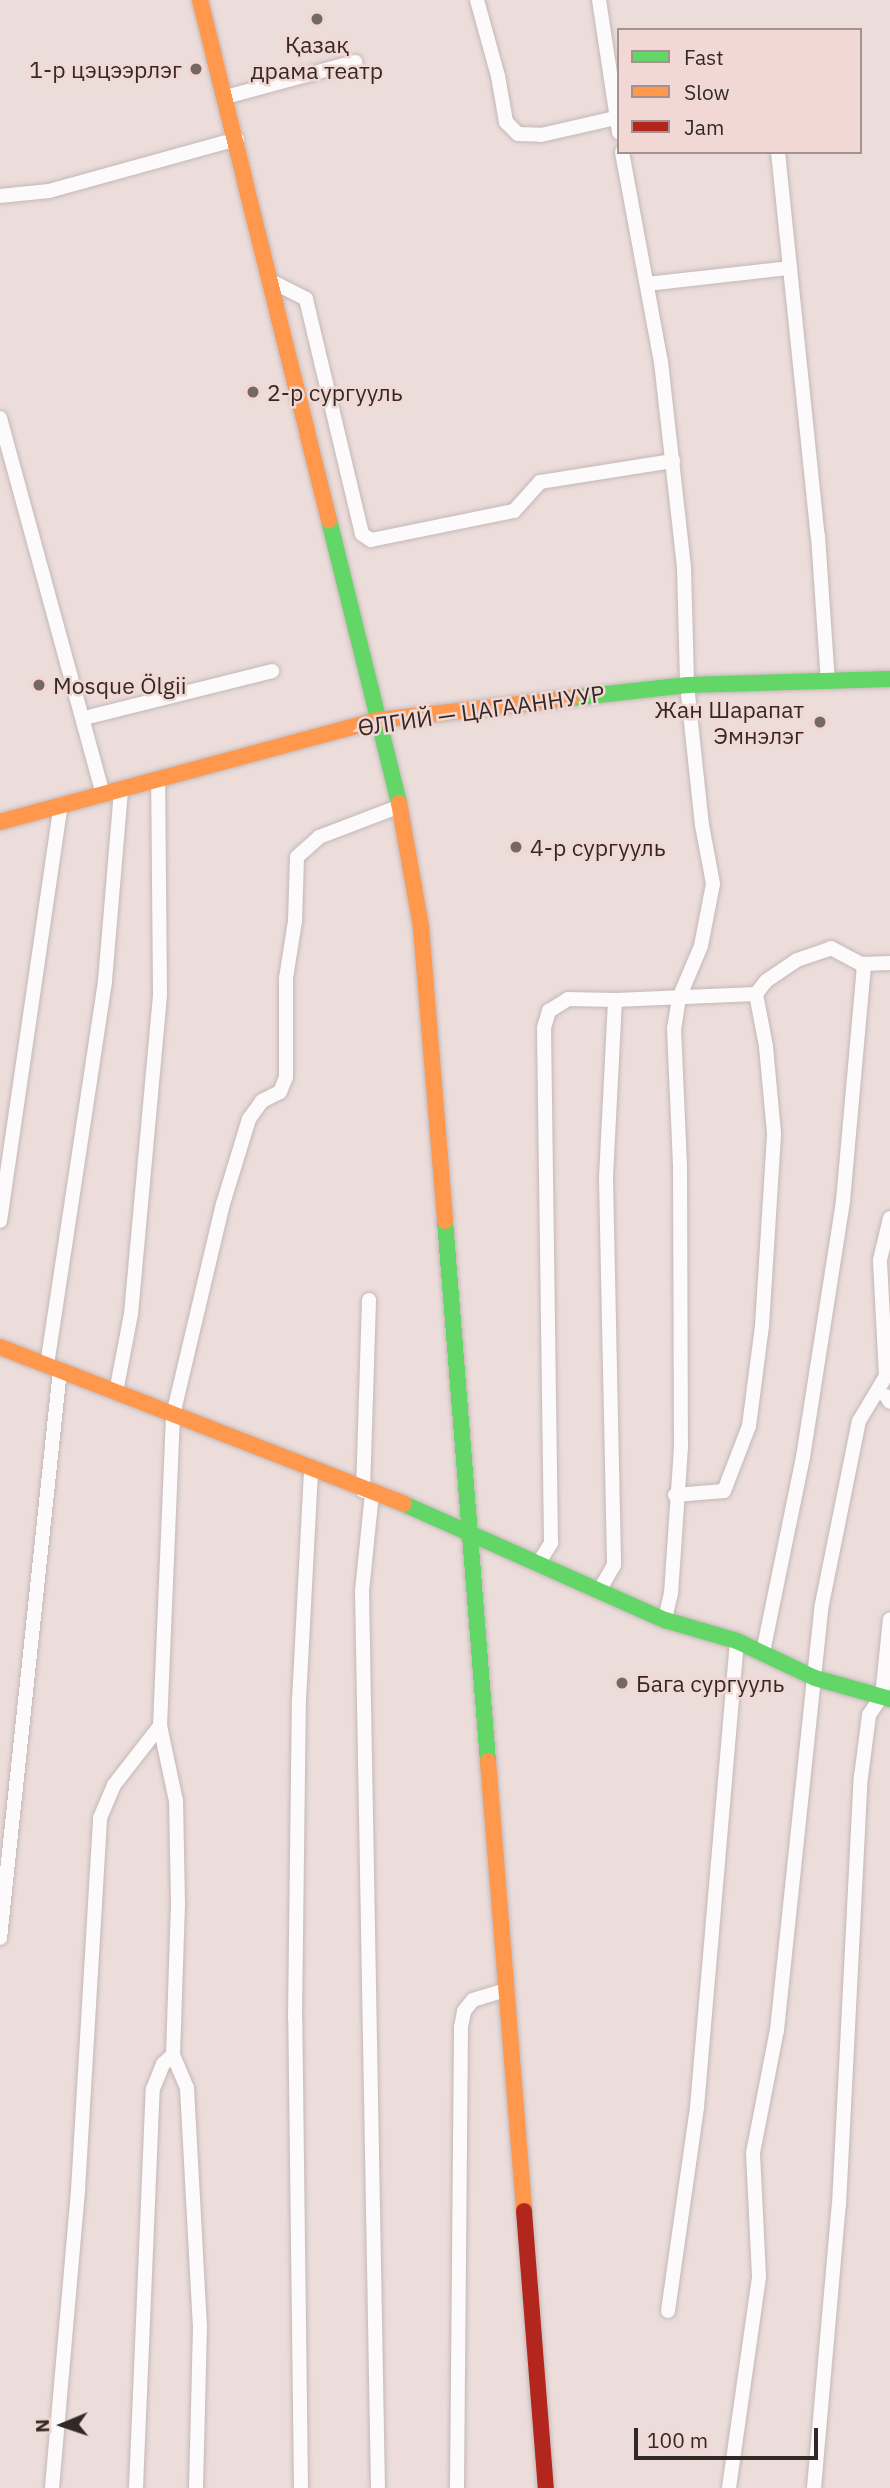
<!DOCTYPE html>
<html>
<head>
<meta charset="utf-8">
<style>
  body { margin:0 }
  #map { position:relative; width:890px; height:2488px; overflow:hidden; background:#ecdddb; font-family:"IBM Plex Sans",sans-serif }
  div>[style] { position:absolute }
  .roads { filter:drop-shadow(0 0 2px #c3b8b7) drop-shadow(0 0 2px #c3b8b7) }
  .street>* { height:14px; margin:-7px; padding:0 7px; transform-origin:7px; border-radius:7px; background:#fcfafa }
  .fast>* { height:16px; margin:-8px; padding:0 8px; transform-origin:8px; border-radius:8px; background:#63d668 }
  .slow>* { height:16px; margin:-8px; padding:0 8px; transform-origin:8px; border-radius:8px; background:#ff974d }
  .jam>* { height:16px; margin:-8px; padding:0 8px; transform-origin:8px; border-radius:8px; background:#b3261e }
  .dots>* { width:19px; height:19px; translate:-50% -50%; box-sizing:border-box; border:4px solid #f2d8d5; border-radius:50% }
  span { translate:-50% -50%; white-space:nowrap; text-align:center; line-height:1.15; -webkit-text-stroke:5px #f2d8d5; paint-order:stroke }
  .poi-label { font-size:23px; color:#322927 }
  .right { translate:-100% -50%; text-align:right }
  .left { translate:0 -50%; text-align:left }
  .street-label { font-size:23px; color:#322927 }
  .legend { position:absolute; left:617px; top:28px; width:245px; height:126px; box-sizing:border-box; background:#f2d8d5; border:2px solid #a5928f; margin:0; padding:9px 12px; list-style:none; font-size:21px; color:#322927 }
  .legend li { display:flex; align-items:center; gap:14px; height:35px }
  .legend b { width:35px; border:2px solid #a5928f }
  .north { position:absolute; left:28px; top:2390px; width:70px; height:70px; -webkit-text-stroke:5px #f2d8d5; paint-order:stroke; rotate:268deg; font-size:19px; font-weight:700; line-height:28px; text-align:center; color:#322927 }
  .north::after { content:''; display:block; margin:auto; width:24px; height:32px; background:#322927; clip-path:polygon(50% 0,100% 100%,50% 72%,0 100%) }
  .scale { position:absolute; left:634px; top:2428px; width:184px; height:32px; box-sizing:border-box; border:4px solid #322927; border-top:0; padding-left:9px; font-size:21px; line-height:24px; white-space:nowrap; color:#322927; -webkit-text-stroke:5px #f2d8d5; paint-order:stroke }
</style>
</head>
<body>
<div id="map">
  <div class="roads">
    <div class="street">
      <i style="left:477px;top:0;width:79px;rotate:74.6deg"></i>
      <i style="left:498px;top:76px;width:47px;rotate:80.1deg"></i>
      <i style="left:506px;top:122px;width:17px;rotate:45deg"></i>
      <i style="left:518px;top:134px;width:23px;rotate:2deg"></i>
      <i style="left:541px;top:135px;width:77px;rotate:-12.8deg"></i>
      <i style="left:599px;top:0;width:134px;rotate:81.4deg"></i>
      <i style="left:226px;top:97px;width:134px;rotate:-15.2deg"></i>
      <i style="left:622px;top:152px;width:214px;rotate:79.5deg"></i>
      <i style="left:661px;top:362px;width:206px;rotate:83.6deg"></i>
      <i style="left:684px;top:567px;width:118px;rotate:88.5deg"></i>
      <i style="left:687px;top:685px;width:141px;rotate:83.9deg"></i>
      <i style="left:702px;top:825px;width:60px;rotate:79.4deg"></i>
      <i style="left:713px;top:884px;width:63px;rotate:101deg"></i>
      <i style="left:701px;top:946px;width:56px;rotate:112.9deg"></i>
      <i style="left:679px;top:998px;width:30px;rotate:99deg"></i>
      <i style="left:674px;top:1028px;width:139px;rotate:87.5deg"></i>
      <i style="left:680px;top:1167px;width:280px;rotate:89.8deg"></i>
      <i style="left:681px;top:1447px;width:146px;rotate:93.9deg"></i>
      <i style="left:671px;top:1593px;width:28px;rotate:103deg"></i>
      <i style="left:778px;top:152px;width:386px;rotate:84.1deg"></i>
      <i style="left:818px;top:536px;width:145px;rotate:86.1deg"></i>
      <i style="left:0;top:196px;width:49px;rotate:-5.8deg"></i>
      <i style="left:49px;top:191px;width:195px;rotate:-15.5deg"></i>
      <i style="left:273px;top:282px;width:37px;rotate:27deg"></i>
      <i style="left:306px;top:299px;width:242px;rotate:76.6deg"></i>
      <i style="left:362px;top:534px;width:11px;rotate:34deg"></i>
      <i style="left:371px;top:540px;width:146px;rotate:-11.5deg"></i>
      <i style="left:514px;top:511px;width:39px;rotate:-48deg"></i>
      <i style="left:540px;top:482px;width:135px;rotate:-9deg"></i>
      <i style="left:647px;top:284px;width:144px;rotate:-6.4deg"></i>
      <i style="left:0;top:418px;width:390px;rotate:74.7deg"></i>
      <i style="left:84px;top:718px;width:194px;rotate:-14deg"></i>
      <i style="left:615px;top:1000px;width:141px;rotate:-2.4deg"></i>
      <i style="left:756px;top:994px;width:16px;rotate:-52deg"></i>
      <i style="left:766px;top:981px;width:37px;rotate:-34deg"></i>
      <i style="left:797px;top:960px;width:36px;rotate:-19deg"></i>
      <i style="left:831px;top:948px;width:34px;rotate:28deg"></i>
      <i style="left:861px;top:964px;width:29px;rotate:-2deg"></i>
      <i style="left:0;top:1221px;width:421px;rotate:-81.7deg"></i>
      <i style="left:47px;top:1365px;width:388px;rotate:-81.4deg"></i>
      <i style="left:105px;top:981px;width:192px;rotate:-85.2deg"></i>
      <i style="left:116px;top:1392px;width:79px;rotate:-79.1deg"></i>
      <i style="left:131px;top:1314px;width:321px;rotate:-84.8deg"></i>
      <i style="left:160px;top:994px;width:214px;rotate:-90.5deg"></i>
      <i style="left:886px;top:1396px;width:7px;rotate:56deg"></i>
      <i style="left:363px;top:1491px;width:191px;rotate:-88.2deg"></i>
      <i style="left:372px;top:1493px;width:99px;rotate:95.8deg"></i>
      <i style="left:362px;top:1591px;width:897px;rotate:88.98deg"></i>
      <i style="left:675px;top:1495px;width:49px;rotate:-4.7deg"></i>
      <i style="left:724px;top:1491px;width:70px;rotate:-69deg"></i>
      <i style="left:749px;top:1426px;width:101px;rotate:-82.6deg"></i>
      <i style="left:762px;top:1326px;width:193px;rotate:-86.4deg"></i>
      <i style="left:774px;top:1133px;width:87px;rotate:-95.3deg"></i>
      <i style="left:766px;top:1046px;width:53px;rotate:-100.9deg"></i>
      <i style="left:538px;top:1564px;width:25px;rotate:-58deg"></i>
      <i style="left:551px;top:1543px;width:515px;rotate:-90.78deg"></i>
      <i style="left:544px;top:1028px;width:18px;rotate:-74deg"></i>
      <i style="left:549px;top:1011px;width:22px;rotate:-32deg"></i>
      <i style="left:568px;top:999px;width:47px;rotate:1.2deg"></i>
      <i style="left:615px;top:1000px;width:179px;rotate:92.9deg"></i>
      <i style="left:606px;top:1179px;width:386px;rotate:88.8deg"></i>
      <i style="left:614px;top:1565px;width:28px;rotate:120deg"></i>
      <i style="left:763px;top:1652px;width:199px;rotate:-78.4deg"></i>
      <i style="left:803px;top:1457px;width:259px;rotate:-81.1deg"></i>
      <i style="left:843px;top:1201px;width:238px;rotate:-84.9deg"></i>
      <i style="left:0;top:1938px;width:571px;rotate:-83.97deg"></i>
      <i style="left:173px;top:2055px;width:36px;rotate:67deg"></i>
      <i style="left:187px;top:2088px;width:238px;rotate:86.9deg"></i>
      <i style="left:200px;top:2326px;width:162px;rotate:91.4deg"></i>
      <i style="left:668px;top:2311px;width:206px;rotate:-81.9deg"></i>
      <i style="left:697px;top:2107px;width:468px;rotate:-85.1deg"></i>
      <i style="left:52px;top:2488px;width:299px;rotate:-85deg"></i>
      <i style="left:78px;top:2190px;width:373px;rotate:-86.6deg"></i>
      <i style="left:100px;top:1818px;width:36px;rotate:-67deg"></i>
      <i style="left:114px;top:1785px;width:75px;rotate:-52.1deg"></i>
      <i style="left:160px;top:1726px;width:311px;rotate:-87.6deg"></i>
      <i style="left:173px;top:1415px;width:217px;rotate:-76.7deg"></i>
      <i style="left:223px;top:1204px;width:89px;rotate:-73deg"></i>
      <i style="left:249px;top:1119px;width:22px;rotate:-54deg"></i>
      <i style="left:262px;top:1101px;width:20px;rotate:-27deg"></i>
      <i style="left:280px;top:1092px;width:16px;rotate:-68deg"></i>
      <i style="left:286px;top:1077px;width:99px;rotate:-90deg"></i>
      <i style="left:286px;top:978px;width:58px;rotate:-81deg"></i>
      <i style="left:295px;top:921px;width:64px;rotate:-88.2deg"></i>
      <i style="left:297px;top:857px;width:30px;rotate:-42deg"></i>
      <i style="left:319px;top:837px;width:87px;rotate:-20.9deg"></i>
      <i style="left:136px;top:2488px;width:399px;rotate:-87.6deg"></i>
      <i style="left:153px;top:2089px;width:27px;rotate:-68deg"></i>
      <i style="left:163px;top:2064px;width:13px;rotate:-42deg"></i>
      <i style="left:173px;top:2055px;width:152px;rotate:-88.1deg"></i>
      <i style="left:178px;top:1903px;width:102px;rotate:-91.1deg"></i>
      <i style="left:176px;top:1801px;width:77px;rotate:-102deg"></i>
      <i style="left:301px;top:2488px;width:470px;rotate:-90.7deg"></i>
      <i style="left:295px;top:2018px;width:318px;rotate:-89.3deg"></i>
      <i style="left:299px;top:1700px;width:232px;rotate:-87deg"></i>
      <i style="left:457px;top:2488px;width:461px;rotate:-89.5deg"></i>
      <i style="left:461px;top:2027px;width:16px;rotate:-79deg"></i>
      <i style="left:464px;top:2011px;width:14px;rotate:-51deg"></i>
      <i style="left:473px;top:2000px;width:31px;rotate:-17deg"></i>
      <i style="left:729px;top:2488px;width:214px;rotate:-81.9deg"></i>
      <i style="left:759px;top:2276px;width:123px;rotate:-92.8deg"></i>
      <i style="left:753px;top:2153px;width:125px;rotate:-79deg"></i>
      <i style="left:777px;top:2030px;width:423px;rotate:-84deg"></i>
      <i style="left:821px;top:1609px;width:192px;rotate:-78.6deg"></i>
      <i style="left:859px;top:1421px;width:52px;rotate:-59deg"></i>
      <i style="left:886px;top:1376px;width:116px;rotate:-93deg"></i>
      <i style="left:880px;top:1260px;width:43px;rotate:-76.6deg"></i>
      <i style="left:814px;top:2488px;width:284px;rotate:-85deg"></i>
      <i style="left:839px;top:2205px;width:429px;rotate:-87.1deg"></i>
      <i style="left:861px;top:1777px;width:63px;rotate:-82.6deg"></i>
      <i style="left:869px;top:1715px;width:23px;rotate:-56deg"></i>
      <i style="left:882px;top:1696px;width:77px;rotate:-84.1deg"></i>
    </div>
    <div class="fast">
      <i style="left:329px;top:520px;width:292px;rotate:76.1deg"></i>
      <i style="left:571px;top:698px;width:117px;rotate:-6.4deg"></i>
      <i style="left:687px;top:685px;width:203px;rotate:-1.7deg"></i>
      <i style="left:445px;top:1221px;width:542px;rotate:85.45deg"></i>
      <i style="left:404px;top:1504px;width:286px;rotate:24deg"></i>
      <i style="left:665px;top:1620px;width:75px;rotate:16.3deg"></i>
      <i style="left:737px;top:1641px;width:86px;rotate:25.4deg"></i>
      <i style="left:815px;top:1678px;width:78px;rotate:15.6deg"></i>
    </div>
    <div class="slow">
      <i style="left:200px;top:0;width:536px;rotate:76.07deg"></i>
      <i style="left:399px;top:803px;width:126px;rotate:79.9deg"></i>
      <i style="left:421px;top:927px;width:295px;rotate:85.3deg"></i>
      <i style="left:0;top:822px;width:392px;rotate:-15.1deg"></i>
      <i style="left:379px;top:720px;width:193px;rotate:-6.5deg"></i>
      <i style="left:0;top:1347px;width:433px;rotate:21.2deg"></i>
      <i style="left:488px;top:1761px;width:451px;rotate:85.4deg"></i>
    </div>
    <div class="jam">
      <i style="left:524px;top:2211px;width:278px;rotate:85.5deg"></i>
    </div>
  </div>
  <div class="dots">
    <i style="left:317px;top:19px;background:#736866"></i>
    <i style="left:196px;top:69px;background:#736866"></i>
    <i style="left:253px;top:392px;background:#736866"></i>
    <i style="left:39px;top:685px;background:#736866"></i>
    <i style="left:820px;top:722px;background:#736866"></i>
    <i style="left:516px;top:847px;background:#736866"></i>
    <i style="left:622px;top:1683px;background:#736866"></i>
  </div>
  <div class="poi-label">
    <span style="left:317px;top:57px">Қазақ<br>драма театр</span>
    <span class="right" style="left:182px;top:69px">1-р цэцээрлэг</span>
    <span class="left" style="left:267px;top:392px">2-р сургууль</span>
    <span class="left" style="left:53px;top:685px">Mosque Ölgii</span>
    <span class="right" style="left:804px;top:722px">Жан Шарапат<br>Эмнэлэг</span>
    <span class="left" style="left:530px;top:847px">4-р сургууль</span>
    <span class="left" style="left:636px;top:1683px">Бага сургууль</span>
  </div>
  <div class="street-label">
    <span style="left:481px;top:710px;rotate:-8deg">ӨЛГИЙ — ЦАГААННУУР</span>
  </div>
  <ul class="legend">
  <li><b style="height:9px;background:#63d668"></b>Fast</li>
  <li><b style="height:9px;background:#ff974d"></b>Slow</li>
  <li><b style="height:9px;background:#b3261e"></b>Jam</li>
  </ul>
  <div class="north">N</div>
  <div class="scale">100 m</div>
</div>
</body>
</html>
